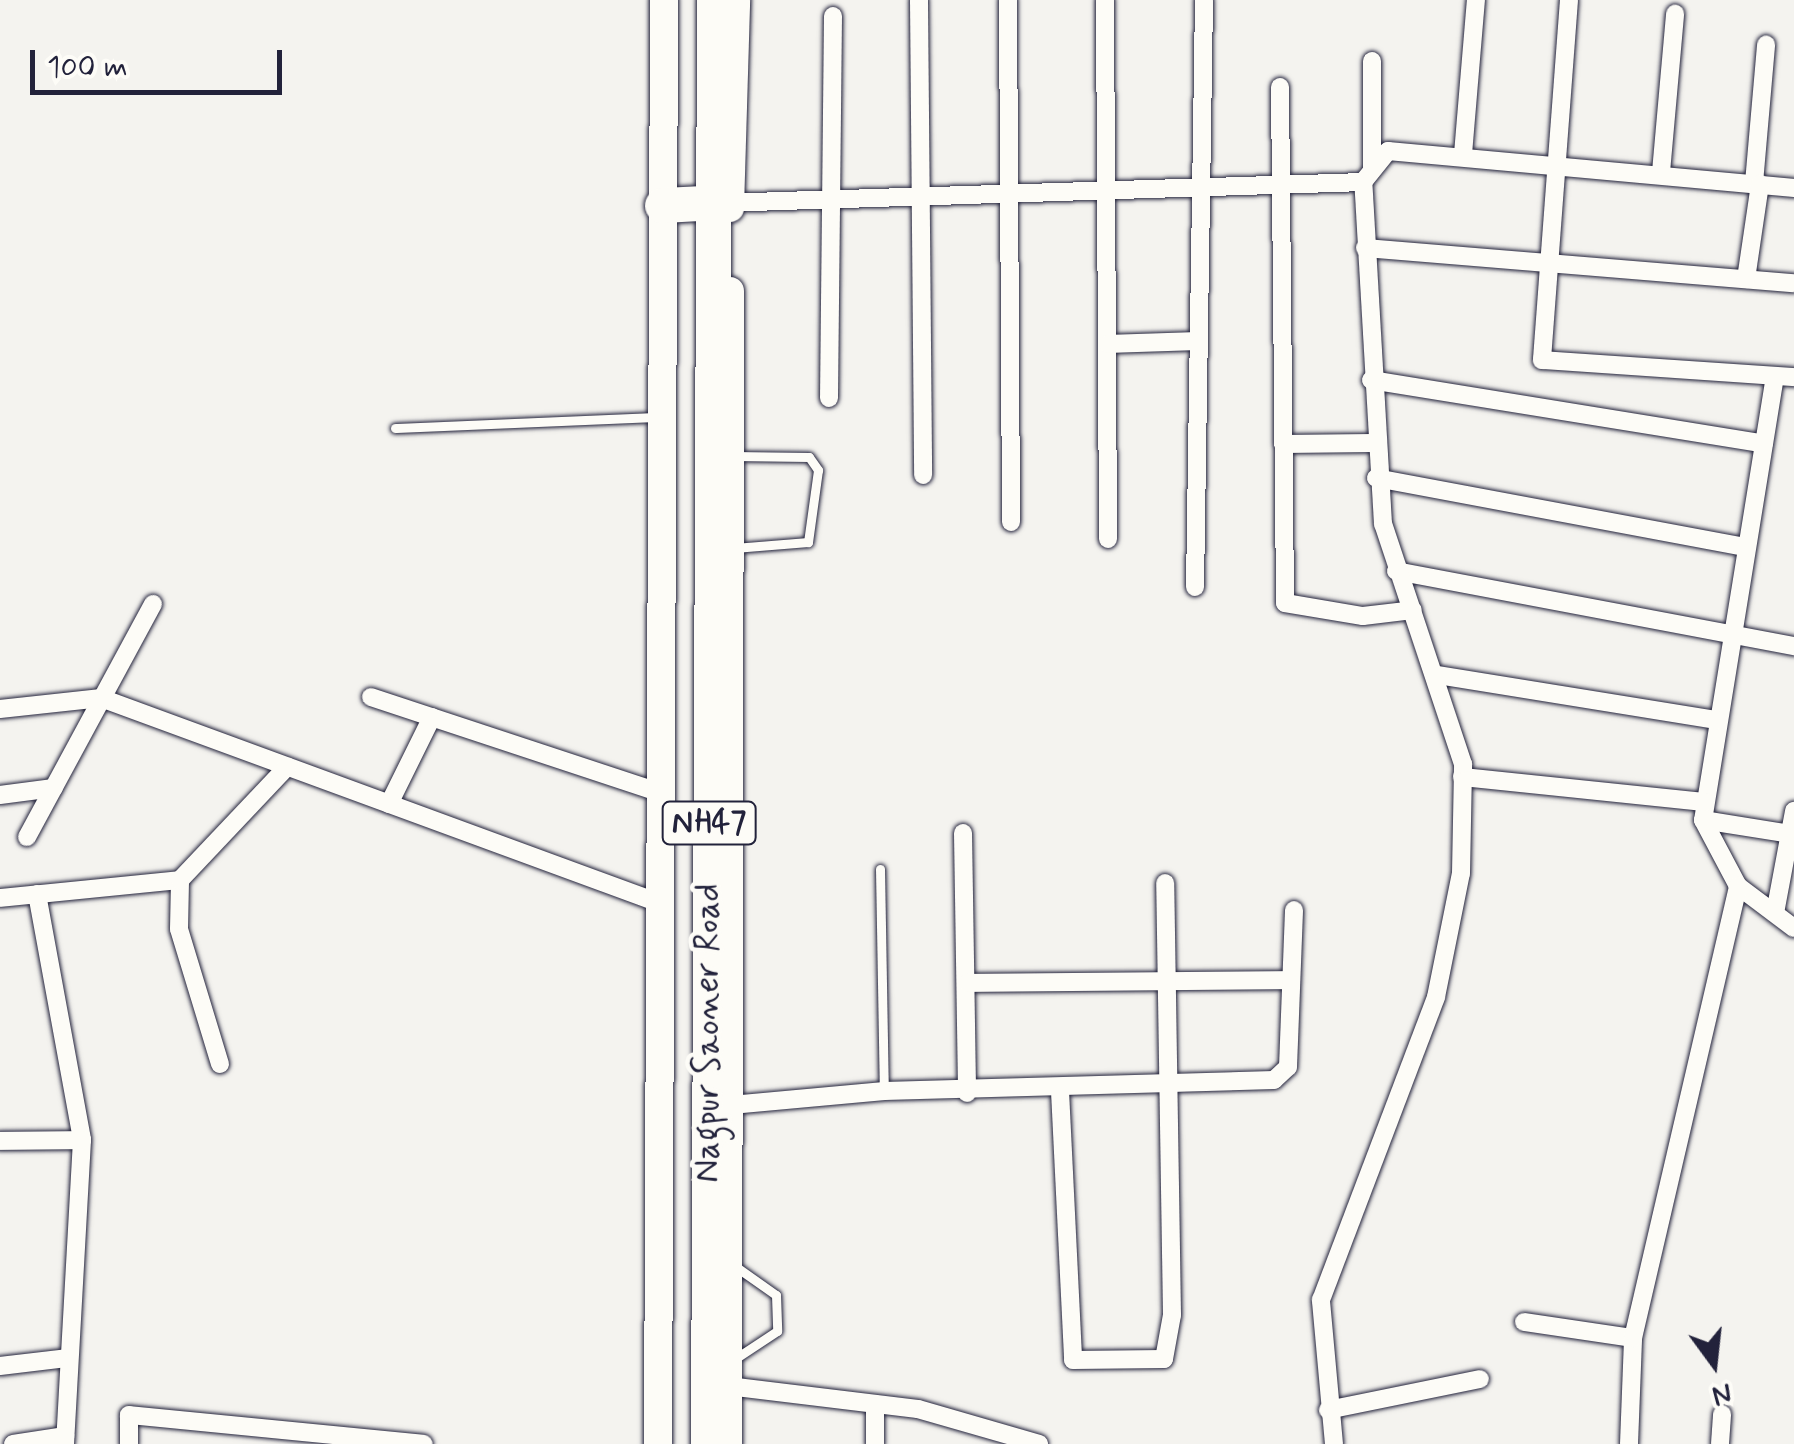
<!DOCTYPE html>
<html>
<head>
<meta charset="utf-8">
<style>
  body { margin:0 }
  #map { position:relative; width:1794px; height:1444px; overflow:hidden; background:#f4f3ef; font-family:Mynerve,sans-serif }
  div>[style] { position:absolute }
  .roads { filter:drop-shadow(0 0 2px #22223b) drop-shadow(0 0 2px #22223b) }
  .lane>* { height:9px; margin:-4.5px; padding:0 4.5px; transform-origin:4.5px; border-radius:4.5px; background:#fdfcf7 }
  .street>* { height:18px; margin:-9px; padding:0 9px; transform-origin:9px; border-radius:9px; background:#fdfcf7 }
  .secondary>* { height:28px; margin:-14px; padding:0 14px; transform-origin:14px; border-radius:14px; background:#fdfcf7 }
  .highway>* { height:35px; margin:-17.5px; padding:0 17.5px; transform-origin:17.5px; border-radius:17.5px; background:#fdfcf7 }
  span { translate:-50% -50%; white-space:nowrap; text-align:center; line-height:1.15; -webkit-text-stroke:9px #fdfcf7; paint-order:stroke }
  .shield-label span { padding:2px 8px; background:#fdfcf7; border:2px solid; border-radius:8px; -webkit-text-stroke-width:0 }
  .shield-label { font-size:32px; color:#22223b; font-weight:700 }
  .street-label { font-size:35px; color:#22223b }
  .north { position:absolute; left:1664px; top:1314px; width:100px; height:100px; -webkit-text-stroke:8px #fdfcf7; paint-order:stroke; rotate:165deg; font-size:28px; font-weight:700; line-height:40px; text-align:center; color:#22223b }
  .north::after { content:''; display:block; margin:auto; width:35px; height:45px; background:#22223b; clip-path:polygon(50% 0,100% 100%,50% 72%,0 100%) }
  .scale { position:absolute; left:30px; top:50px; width:252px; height:45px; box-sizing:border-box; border:5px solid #22223b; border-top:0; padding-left:12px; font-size:30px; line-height:35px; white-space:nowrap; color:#22223b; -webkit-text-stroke:8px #fdfcf7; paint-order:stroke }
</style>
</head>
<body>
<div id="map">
  <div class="roads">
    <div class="lane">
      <i style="left:395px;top:428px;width:262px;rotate:-2.4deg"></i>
      <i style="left:733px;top:456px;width:76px;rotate:0.8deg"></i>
      <i style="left:809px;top:457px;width:16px;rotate:55deg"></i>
      <i style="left:818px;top:470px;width:73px;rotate:97.9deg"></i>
      <i style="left:808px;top:542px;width:74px;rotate:175.4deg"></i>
      <i style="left:880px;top:869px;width:222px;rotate:89deg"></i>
      <i style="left:732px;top:1264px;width:54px;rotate:35.2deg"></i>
      <i style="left:776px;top:1295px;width:36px;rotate:88deg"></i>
      <i style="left:777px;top:1331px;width:53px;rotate:146.6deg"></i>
    </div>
    <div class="street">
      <i style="left:919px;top:0;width:475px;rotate:89.5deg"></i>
      <i style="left:1008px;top:0;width:522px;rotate:89.67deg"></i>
      <i style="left:1105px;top:0;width:539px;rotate:89.68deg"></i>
      <i style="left:1569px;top:0;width:361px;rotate:94.3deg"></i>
      <i style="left:1542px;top:360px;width:253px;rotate:3.9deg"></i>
      <i style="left:1372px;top:61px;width:109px;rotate:90deg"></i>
      <i style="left:1280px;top:87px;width:516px;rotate:89.44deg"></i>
      <i style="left:1285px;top:603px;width:79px;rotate:9.5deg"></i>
      <i style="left:1363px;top:616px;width:50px;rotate:-6.8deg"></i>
      <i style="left:1463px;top:154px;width:155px;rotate:-85.2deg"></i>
      <i style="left:1661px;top:172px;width:159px;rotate:-84.9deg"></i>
      <i style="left:1754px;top:183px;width:139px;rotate:-85deg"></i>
      <i style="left:721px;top:203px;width:642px;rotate:-1.87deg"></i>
      <i style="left:1363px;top:182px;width:40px;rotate:-51deg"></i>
      <i style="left:1388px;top:151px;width:408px;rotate:5.2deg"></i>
      <i style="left:1365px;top:248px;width:430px;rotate:4.7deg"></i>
      <i style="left:1746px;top:279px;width:96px;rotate:-81.6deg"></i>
      <i style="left:1108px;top:344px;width:89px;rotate:-1.9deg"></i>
      <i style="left:1775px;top:376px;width:450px;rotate:99.2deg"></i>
      <i style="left:1703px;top:820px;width:75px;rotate:62.1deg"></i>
      <i style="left:1738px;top:886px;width:70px;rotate:36.9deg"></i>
      <i style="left:1371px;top:380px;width:398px;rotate:9.2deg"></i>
      <i style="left:829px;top:398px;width:382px;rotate:-89.4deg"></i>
      <i style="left:1283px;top:444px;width:90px;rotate:-0.6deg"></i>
      <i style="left:1376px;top:478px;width:376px;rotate:10.6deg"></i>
      <i style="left:1396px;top:571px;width:405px;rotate:10.7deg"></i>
      <i style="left:1195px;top:587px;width:587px;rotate:-89.12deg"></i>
      <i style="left:1438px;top:675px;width:283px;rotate:9.2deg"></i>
      <i style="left:371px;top:697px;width:305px;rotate:18.3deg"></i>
      <i style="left:0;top:709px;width:102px;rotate:-6.2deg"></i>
      <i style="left:101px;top:698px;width:594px;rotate:20.17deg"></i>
      <i style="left:1462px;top:777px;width:244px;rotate:5.9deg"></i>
      <i style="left:0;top:795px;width:54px;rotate:-7.4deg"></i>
      <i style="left:389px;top:804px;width:97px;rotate:-63.7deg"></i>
      <i style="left:1703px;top:820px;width:88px;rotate:9.1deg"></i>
      <i style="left:963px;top:833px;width:260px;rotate:89.1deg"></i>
      <i style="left:27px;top:837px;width:265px;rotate:-61.6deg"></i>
      <i style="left:37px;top:894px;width:250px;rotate:79.6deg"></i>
      <i style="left:82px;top:1140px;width:304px;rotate:93.2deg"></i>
      <i style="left:0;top:898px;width:181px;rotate:-5.7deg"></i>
      <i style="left:1775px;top:913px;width:104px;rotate:-79.4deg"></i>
      <i style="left:968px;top:983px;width:323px;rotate:-0.5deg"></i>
      <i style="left:220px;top:1064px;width:141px;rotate:-106.9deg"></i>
      <i style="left:179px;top:929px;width:49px;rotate:-88.8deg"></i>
      <i style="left:180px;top:880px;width:156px;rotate:-46.6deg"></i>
      <i style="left:1060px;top:1091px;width:269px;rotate:87.2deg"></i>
      <i style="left:1073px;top:1360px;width:91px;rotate:-0.6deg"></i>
      <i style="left:1164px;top:1359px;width:45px;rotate:-79.7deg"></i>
      <i style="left:1172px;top:1315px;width:432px;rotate:-90.9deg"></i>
      <i style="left:731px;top:1105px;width:154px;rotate:-5.2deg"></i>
      <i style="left:884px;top:1091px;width:390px;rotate:-1.6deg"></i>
      <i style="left:1274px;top:1080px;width:19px;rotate:-43deg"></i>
      <i style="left:1288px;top:1067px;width:157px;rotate:-87.8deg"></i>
      <i style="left:0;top:1141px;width:82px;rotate:-0.7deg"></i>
      <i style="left:1524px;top:1322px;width:110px;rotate:8.4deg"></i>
      <i style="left:0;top:1366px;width:67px;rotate:-6.8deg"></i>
      <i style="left:728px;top:1386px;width:191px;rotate:6.9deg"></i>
      <i style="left:918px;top:1409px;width:126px;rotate:16.1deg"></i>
      <i style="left:1328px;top:1410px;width:155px;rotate:-11.5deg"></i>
      <i style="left:13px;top:1444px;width:53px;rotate:-8.7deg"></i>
      <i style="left:129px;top:1444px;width:29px;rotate:-90deg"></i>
      <i style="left:129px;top:1415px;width:296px;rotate:5.6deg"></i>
      <i style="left:875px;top:1444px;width:40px;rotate:-90deg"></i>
      <i style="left:1334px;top:1444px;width:145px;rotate:-95.2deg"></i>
      <i style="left:1321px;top:1300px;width:324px;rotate:-69.2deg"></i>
      <i style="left:1436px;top:997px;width:126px;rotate:-78.6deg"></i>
      <i style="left:1461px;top:873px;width:109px;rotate:-88.9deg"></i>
      <i style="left:1463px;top:764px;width:253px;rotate:-108.4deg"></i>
      <i style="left:1383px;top:524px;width:343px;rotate:-93.3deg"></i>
      <i style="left:1629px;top:1444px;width:106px;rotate:-87.8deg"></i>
      <i style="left:1633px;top:1338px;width:464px;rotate:-76.9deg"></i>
      <i style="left:1720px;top:1444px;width:30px;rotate:-86deg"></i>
    </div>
    <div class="secondary">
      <i style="left:730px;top:208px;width:208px;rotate:-88.3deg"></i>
      <i style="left:658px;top:1444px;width:1444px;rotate:-89.76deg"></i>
      <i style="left:728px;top:1444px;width:1153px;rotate:-89.9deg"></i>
    </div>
    <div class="highway">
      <i style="left:662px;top:205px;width:33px;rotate:-3deg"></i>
      <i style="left:708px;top:1444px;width:1444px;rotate:-89.76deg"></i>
    </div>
  </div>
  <div class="shield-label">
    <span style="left:709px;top:823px">NH47</span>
  </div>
  <div class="street-label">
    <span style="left:708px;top:1033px;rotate:-90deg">Nagpur Saoner Road</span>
  </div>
  <div class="north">N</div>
  <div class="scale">100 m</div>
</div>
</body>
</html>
